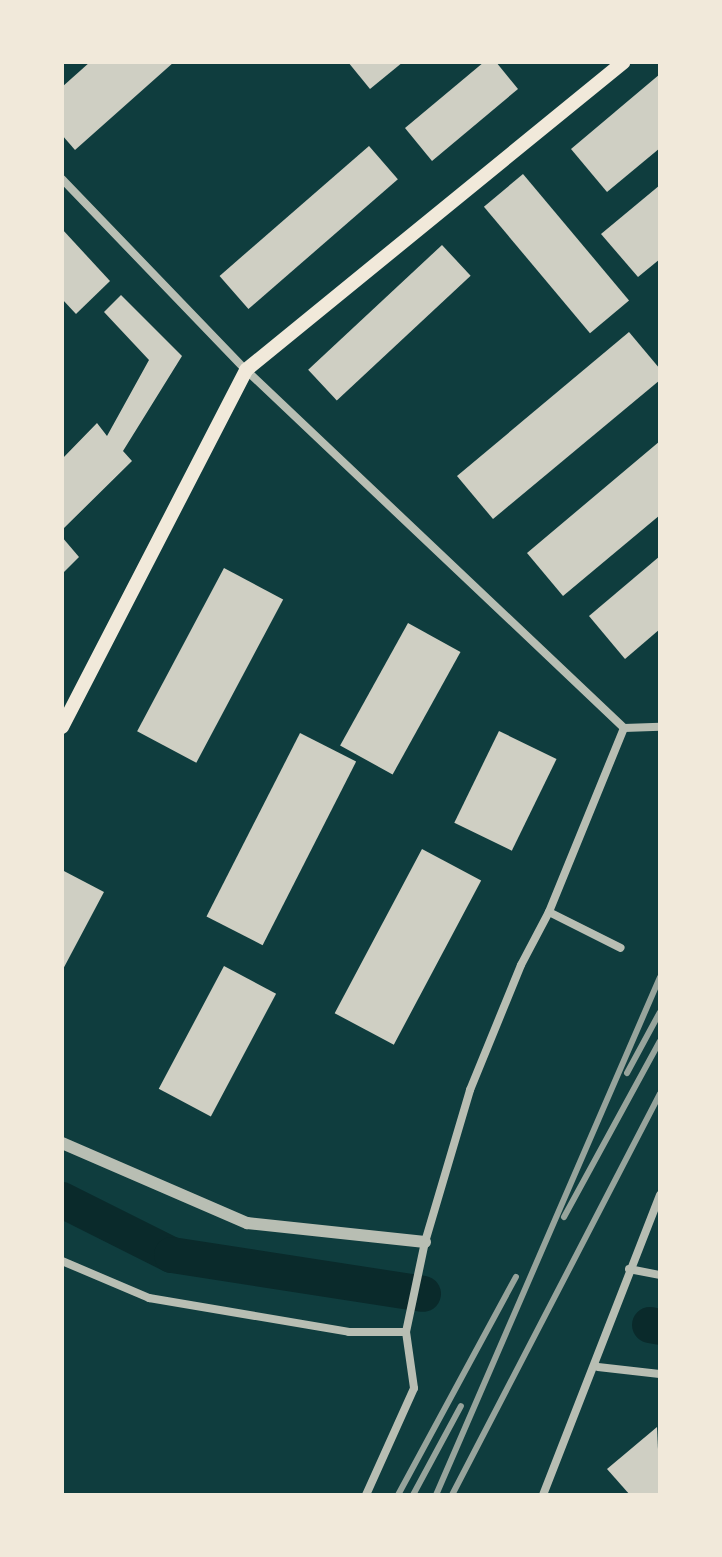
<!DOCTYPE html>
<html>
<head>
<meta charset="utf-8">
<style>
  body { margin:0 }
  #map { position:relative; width:722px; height:1557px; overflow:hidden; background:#0f3d3e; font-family:"Asap Condensed",sans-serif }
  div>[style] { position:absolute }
  .river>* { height:36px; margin:-18px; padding:0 18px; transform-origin:18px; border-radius:18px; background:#0a2a2b }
  .building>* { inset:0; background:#cfcfc3; transform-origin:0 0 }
  .minor>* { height:8px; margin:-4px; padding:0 4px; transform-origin:4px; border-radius:4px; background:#b8beb3 }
  .tertiary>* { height:12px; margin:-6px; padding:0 6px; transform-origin:6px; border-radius:6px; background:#b8beb3 }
  .secondary>* { height:14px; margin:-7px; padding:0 7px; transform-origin:7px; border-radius:7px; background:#f1e9da }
  .rail>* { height:6px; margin:-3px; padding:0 3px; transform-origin:3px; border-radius:3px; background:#97a49c }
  span { translate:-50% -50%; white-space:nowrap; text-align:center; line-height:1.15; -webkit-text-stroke:6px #f1e9da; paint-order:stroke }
  .frame { position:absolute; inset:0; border:64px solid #f1e9da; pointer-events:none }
</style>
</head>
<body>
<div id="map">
  <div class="river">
    <i style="left:62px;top:1200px;width:123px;rotate:26.6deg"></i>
    <i style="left:172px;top:1255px;width:254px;rotate:8.8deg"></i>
    <i style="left:650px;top:1325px;width:10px;rotate:11deg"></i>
  </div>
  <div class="building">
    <i style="clip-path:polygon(90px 62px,174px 62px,75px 150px,62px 135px,62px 87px)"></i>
    <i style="clip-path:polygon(348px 62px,403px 62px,370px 89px)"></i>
    <i style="clip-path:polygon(484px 62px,496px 62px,518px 89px,432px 161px,405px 128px)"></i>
    <i style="clip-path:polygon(660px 74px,660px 148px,607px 192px,571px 149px)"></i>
    <i style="left:369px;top:146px;width:44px;height:198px;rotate:49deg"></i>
    <i style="left:523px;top:174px;width:165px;height:51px;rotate:50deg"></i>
    <i style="clip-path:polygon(660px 185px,660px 259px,638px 277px,601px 234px)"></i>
    <i style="clip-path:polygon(62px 229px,110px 281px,76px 314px,62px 299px)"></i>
    <i style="left:442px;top:245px;width:42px;height:183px;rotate:47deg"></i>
    <i style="clip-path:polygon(121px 295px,182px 356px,123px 451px,132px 461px,62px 530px,62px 459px,97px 423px,107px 436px,149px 360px,104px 312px)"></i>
    <i style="clip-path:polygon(629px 332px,660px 369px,660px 380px,493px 519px,457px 476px)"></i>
    <i style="clip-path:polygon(660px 441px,660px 515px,563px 596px,527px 553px)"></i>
    <i style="clip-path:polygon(62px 537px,79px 557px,62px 574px)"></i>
    <i style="clip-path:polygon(660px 556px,660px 629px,625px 659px,589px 616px)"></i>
    <i style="left:224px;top:568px;width:67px;height:185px;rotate:28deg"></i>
    <i style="left:408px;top:623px;width:60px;height:140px;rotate:29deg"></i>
    <i style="left:499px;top:731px;width:64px;height:102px;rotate:26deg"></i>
    <i style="left:300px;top:733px;width:63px;height:206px;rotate:27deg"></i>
    <i style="left:422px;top:849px;width:67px;height:186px;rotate:28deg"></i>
    <i style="clip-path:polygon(62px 870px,104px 892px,62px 971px)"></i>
    <i style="left:224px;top:966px;width:59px;height:139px;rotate:28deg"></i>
    <i style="clip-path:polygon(657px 1427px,660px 1495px,630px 1495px,607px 1469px)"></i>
  </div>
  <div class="minor">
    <i style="left:62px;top:179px;width:265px;rotate:46.1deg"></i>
    <i style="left:246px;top:370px;width:521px;rotate:43.44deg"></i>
    <i style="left:624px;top:728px;width:199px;rotate:112.2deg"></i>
    <i style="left:624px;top:728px;width:36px;rotate:-2deg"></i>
    <i style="left:62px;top:1261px;width:95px;rotate:23deg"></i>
    <i style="left:149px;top:1298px;width:203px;rotate:9.6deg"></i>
    <i style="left:349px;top:1332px;width:57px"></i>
    <i style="left:629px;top:1269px;width:32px;rotate:11deg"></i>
    <i style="left:598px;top:1367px;width:62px;rotate:6.4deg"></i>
    <i style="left:366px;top:1495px;width:117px;rotate:-65.8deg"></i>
    <i style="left:414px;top:1388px;width:57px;rotate:-98.1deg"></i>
    <i style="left:406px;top:1332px;width:92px;rotate:-78.1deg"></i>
    <i style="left:425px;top:1242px;width:159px;rotate:-73.5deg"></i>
    <i style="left:470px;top:1090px;width:135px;rotate:-67.8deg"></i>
    <i style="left:521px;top:965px;width:60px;rotate:-62.2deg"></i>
    <i style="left:549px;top:912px;width:80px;rotate:26.6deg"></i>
    <i style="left:543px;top:1495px;width:322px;rotate:-68.7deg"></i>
  </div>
  <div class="tertiary">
    <i style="left:62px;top:1143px;width:202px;rotate:23.4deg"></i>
    <i style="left:247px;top:1223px;width:179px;rotate:6.1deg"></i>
  </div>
  <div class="secondary">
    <i style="left:62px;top:727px;width:402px;rotate:-62.7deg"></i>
    <i style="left:246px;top:370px;width:487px;rotate:-39.2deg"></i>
  </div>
  <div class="rail">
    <i style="left:627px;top:1073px;width:69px;rotate:-61.6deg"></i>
    <i style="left:564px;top:1217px;width:200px;rotate:-61.4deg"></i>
    <i style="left:398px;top:1495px;width:248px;rotate:-61.6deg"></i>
    <i style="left:413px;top:1495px;width:101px;rotate:-61.7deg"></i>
    <i style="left:436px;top:1495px;width:564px;rotate:-66.61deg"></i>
    <i style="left:452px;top:1495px;width:452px;rotate:-62.6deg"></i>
  </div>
  <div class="frame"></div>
</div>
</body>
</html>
